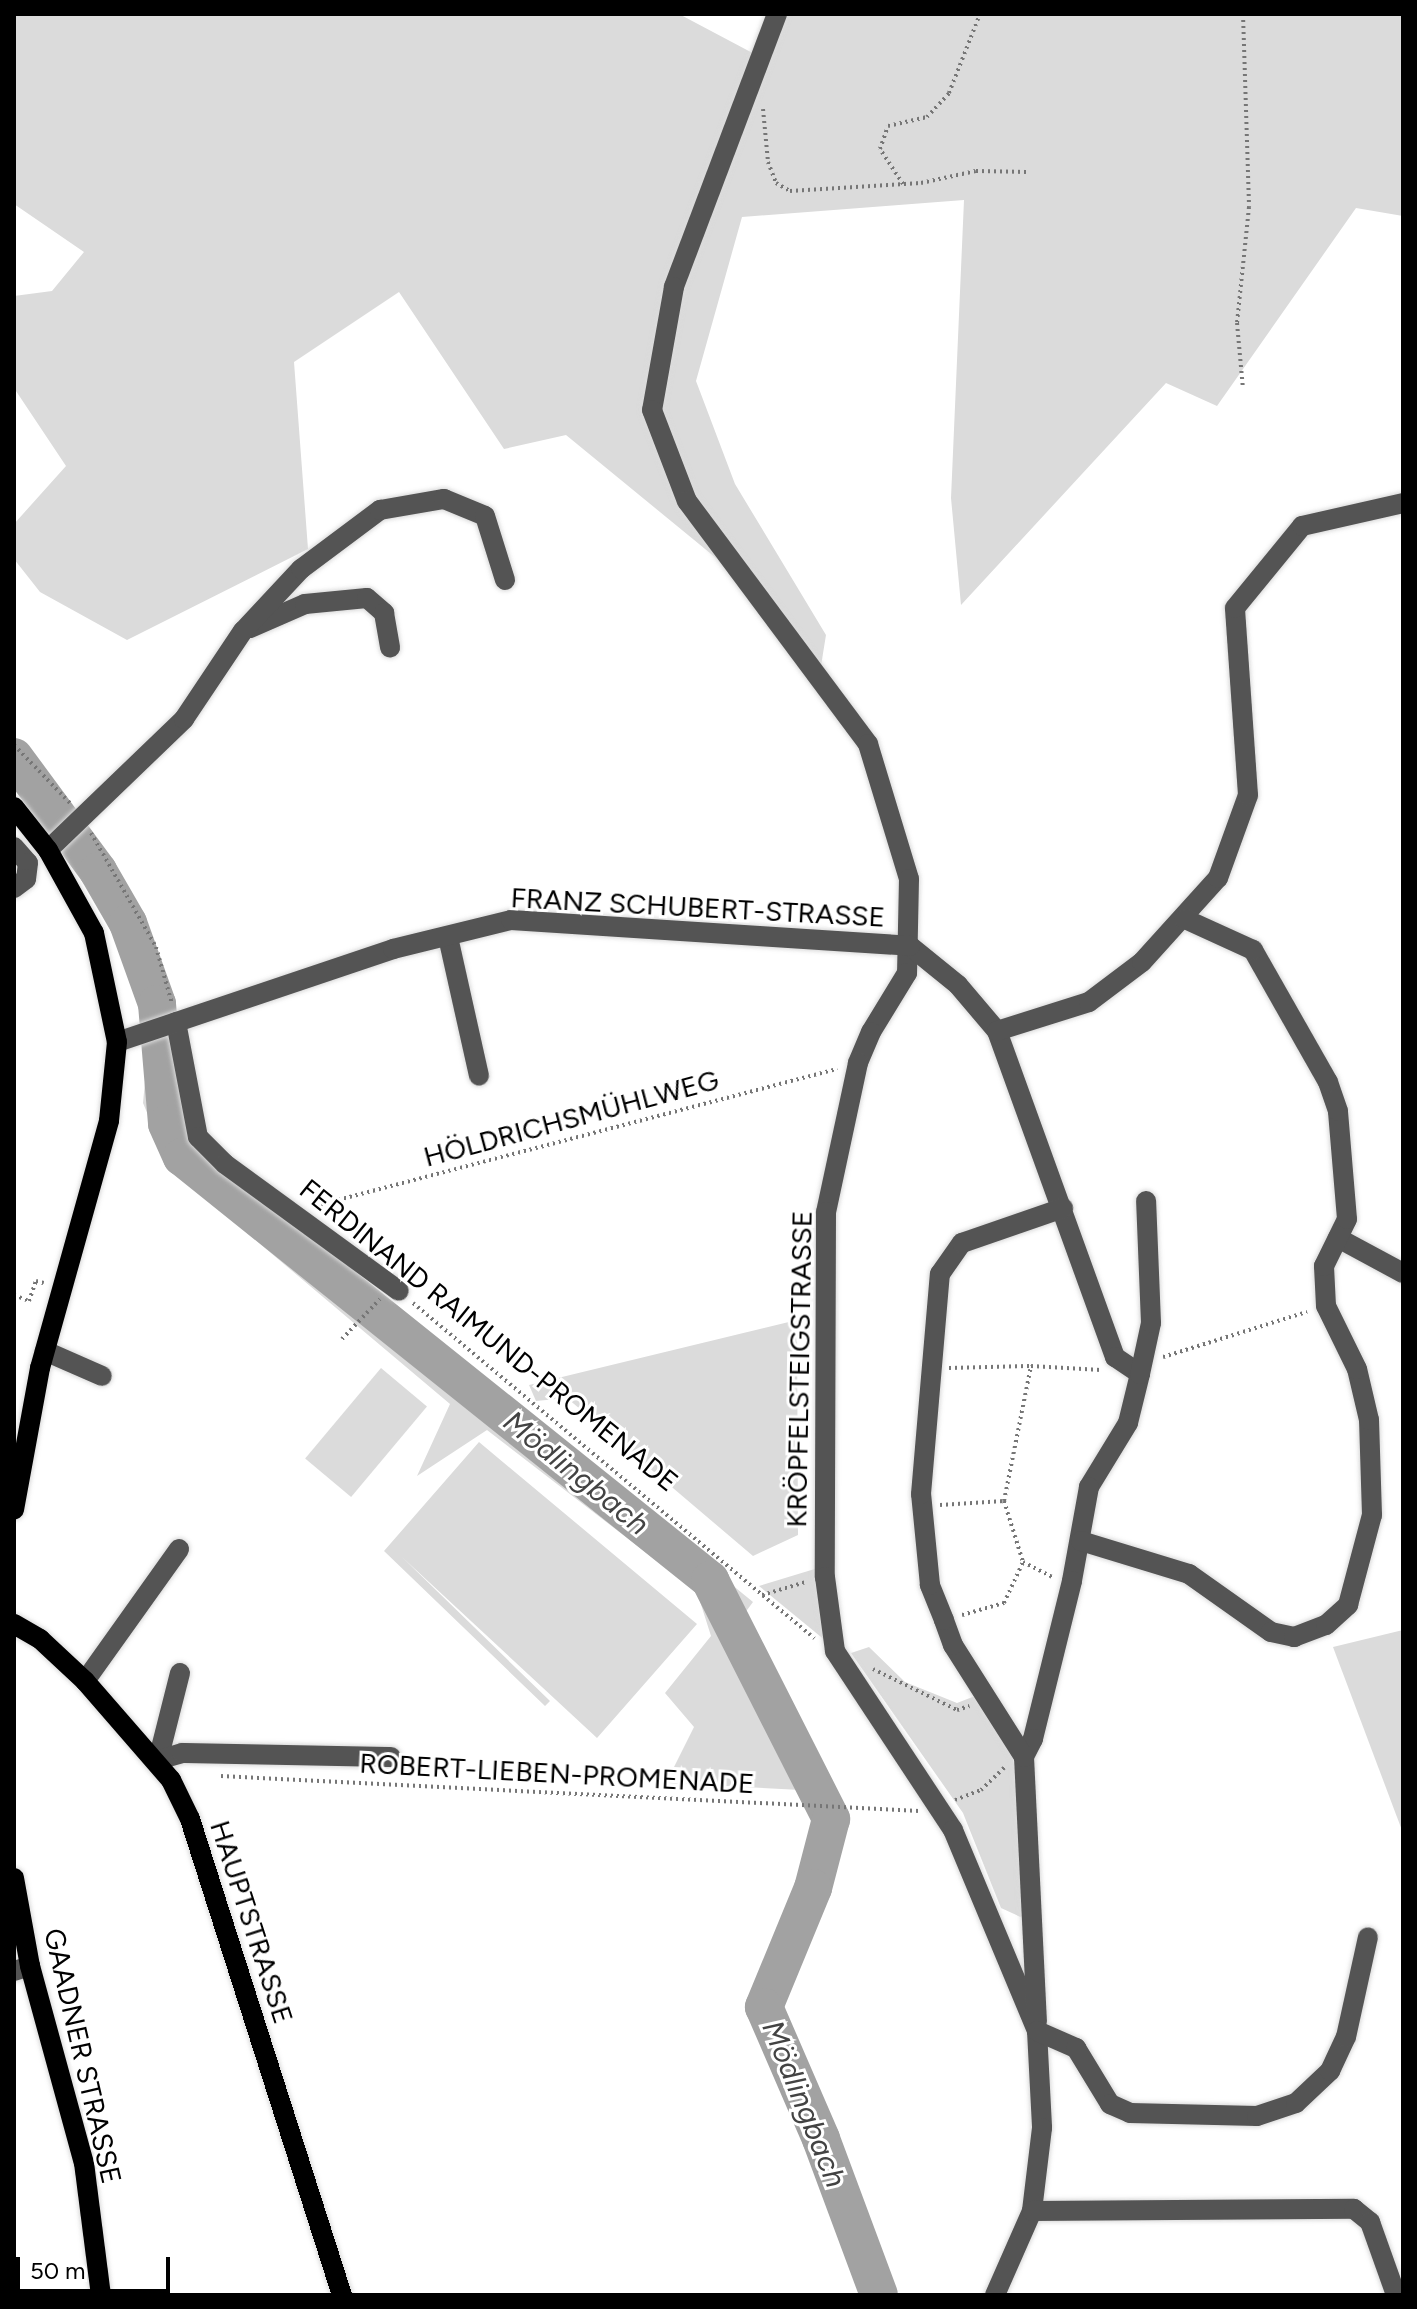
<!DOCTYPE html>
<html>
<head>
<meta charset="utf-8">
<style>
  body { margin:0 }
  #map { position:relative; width:1417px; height:2309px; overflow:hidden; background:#fff; font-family:Figtree,sans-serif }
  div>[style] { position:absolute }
  .green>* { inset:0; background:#dbdbdb; transform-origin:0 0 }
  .river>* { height:38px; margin:-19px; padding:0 19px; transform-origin:19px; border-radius:19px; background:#a2a2a2 }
  .path>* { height:4px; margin-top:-2px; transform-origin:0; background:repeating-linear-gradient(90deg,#767676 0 2px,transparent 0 6px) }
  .roads { filter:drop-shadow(0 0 2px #dbdbdb) drop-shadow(0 0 2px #dbdbdb) }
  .minor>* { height:20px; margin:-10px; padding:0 10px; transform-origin:10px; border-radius:10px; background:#545454 }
  .major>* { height:20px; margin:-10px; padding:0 10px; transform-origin:10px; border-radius:10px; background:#000 }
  span { translate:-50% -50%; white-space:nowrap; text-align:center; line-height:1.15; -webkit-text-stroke:6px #fff; paint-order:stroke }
  .street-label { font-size:28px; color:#000 }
  .water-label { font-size:30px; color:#434343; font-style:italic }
  .frame { position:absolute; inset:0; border:16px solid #000; pointer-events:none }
  .scale { position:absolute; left:16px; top:2257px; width:154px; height:36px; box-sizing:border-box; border:4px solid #000; border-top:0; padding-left:10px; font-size:24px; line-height:28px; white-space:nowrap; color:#000; -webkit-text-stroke:6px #fff; paint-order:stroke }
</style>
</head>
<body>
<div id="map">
  <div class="green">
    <i style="clip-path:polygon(14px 14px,679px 14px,762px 58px,783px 14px,1403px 14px,1403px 216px,1356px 208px,1217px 406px,1166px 383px,961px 605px,951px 498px,964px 200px,742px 217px,696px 381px,735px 484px,826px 635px,820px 672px,771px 603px,566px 435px,504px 449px,399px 292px,294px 362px,308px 549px,127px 640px,40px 592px,14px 559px,14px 524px,66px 466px,14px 388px,14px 296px,52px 291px,84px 252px,14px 204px)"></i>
    <i style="clip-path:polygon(168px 1040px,173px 1094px,195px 1157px,226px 1171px,753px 1602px,727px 1637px,801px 1790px,666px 1783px,694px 1727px,665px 1693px,711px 1636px,697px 1592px,487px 1430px,417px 1476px,450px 1404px,170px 1168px,143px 1103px,148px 1048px)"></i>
    <i style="clip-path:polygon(797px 1320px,798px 1535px,753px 1556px,567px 1398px,536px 1401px,529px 1385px)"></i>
    <i style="left:381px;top:1368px;width:60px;height:118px;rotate:40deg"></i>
    <i style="clip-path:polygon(479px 1442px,697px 1624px,597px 1738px,402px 1557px,550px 1701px,545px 1706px,384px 1551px)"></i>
    <i style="clip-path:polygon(818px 1568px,826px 1641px,759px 1586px)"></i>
    <i style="clip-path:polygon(1403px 1630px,1403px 1833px,1333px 1647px)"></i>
    <i style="clip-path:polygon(869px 1647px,905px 1682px,957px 1703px,975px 1696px,1011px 1750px,1021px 1798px,1027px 1920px,1001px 1908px,963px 1813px,851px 1653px)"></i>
  </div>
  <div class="river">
    <i style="left:14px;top:757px;width:142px;rotate:53.6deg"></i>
    <i style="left:98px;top:871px;width:60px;rotate:60deg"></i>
    <i style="left:128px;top:923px;width:86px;rotate:70.3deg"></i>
    <i style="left:157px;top:1004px;width:120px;rotate:85.2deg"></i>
    <i style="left:167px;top:1124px;width:36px;rotate:66deg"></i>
    <i style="left:182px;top:1157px;width:677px;rotate:38.7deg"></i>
    <i style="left:710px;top:1580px;width:268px;rotate:63.1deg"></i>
    <i style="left:831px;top:1819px;width:71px;rotate:104.6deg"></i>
    <i style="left:813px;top:1888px;width:129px;rotate:112.4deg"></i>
    <i style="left:764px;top:2007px;width:144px;rotate:66.6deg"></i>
    <i style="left:821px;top:2139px;width:166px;rotate:69.6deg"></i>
  </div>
  <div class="path">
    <i style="left:1243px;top:14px;width:193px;rotate:88.2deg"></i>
    <i style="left:1249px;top:207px;width:117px;rotate:95.9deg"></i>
    <i style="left:1237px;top:323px;width:66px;rotate:84.8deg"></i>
    <i style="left:763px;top:109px;width:53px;rotate:84.6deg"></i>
    <i style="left:768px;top:162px;width:22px;rotate:69deg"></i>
    <i style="left:776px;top:183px;width:16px;rotate:30deg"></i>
    <i style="left:790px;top:191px;width:131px;rotate:-3.5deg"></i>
    <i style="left:921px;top:183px;width:56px;rotate:-12.3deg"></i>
    <i style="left:976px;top:171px;width:50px;rotate:1.1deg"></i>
    <i style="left:903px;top:184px;width:42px;rotate:-123.3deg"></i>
    <i style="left:880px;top:149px;width:24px;rotate:-71deg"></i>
    <i style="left:888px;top:126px;width:40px;rotate:-13deg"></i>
    <i style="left:927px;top:117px;width:33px;rotate:-47deg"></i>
    <i style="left:949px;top:93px;width:85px;rotate:-68.6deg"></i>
    <i style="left:14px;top:745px;width:81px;rotate:46deg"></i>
    <i style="left:91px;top:833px;width:131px;rotate:60.3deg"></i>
    <i style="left:156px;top:947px;width:59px;rotate:74.3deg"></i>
    <i style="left:315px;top:1206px;width:540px;rotate:-14.71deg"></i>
    <i style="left:14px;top:1295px;width:16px;rotate:22deg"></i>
    <i style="left:29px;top:1301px;width:21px;rotate:-71deg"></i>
    <i style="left:36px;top:1281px;width:8px;rotate:14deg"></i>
    <i style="left:413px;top:1303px;width:523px;rotate:39.88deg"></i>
    <i style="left:342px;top:1339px;width:55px;rotate:-46.5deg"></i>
    <i style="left:1163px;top:1357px;width:151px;rotate:-17.4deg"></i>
    <i style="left:949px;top:1368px;width:82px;rotate:-1.4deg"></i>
    <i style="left:1004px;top:1501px;width:64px;rotate:72.7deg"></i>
    <i style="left:1023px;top:1562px;width:34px;rotate:27deg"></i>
    <i style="left:940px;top:1505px;width:64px;rotate:-3.6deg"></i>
    <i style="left:1004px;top:1501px;width:138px;rotate:-78.7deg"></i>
    <i style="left:1031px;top:1366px;width:70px;rotate:3.3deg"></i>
    <i style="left:762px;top:1595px;width:46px;rotate:-16.5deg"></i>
    <i style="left:962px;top:1615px;width:44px;rotate:-15.9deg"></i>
    <i style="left:1004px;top:1603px;width:45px;rotate:-65.1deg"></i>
    <i style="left:873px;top:1669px;width:93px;rotate:26deg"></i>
    <i style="left:957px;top:1710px;width:13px;rotate:-18deg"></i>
    <i style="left:221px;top:1776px;width:699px;rotate:2.87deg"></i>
    <i style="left:955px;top:1800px;width:28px;rotate:-21deg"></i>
    <i style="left:981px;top:1790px;width:35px;rotate:-44deg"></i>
  </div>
  <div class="roads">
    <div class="minor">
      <i style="left:777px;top:14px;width:292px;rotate:110.7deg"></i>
      <i style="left:674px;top:287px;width:125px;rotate:100.1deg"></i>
      <i style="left:652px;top:410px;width:97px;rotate:69deg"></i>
      <i style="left:687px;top:501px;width:303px;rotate:53.3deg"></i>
      <i style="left:868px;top:744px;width:141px;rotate:73.1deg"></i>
      <i style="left:909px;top:879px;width:94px;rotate:91.2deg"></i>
      <i style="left:907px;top:973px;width:69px;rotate:121.4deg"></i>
      <i style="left:871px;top:1032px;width:34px;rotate:113deg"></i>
      <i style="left:858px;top:1063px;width:152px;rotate:102.1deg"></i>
      <i style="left:826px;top:1212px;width:365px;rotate:90.2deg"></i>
      <i style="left:825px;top:1577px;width:75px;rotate:82.3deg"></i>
      <i style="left:835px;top:1651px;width:214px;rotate:56.6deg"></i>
      <i style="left:953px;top:1830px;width:218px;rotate:67.3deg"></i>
      <i style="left:1037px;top:2031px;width:97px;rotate:87deg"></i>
      <i style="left:1042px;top:2128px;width:84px;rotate:96.9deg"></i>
      <i style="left:1032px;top:2211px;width:92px;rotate:113.8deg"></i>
      <i style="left:250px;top:628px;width:60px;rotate:-23.6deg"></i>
      <i style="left:305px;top:604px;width:62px;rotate:-5.5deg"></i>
      <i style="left:367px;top:598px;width:23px;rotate:41deg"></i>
      <i style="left:384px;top:613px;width:35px;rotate:80deg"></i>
      <i style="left:14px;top:847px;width:21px;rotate:49deg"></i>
      <i style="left:28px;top:863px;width:16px;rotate:97deg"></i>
      <i style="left:26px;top:879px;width:15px;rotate:143deg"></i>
      <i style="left:48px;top:850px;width:189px;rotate:-43.9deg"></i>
      <i style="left:184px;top:719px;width:106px;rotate:-56.2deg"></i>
      <i style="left:243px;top:631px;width:85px;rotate:-46.9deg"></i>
      <i style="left:301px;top:569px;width:99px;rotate:-36.8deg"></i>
      <i style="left:380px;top:510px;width:65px;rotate:-9.8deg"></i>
      <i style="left:444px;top:499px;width:44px;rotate:22.5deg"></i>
      <i style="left:485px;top:516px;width:67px;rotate:72.6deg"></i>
      <i style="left:448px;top:937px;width:142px;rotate:77.4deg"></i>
      <i style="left:910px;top:946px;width:62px;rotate:39.1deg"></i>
      <i style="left:958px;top:985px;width:60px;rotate:49.7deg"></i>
      <i style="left:997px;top:1031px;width:347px;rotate:70.1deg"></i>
      <i style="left:1115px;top:1357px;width:30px;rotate:34deg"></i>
      <i style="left:1140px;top:1374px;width:50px;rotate:103.8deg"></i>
      <i style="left:1128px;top:1423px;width:75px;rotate:121.4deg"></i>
      <i style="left:1089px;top:1487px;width:96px;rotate:100.3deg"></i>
      <i style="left:1072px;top:1581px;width:163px;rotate:103.9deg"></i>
      <i style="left:1033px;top:1739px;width:20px;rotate:117deg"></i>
      <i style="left:1024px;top:1757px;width:265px;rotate:87.2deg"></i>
      <i style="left:176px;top:1022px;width:117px;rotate:79.2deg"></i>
      <i style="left:198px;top:1137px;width:38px;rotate:45deg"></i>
      <i style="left:225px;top:1164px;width:215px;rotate:36.1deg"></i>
      <i style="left:997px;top:1031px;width:96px;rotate:-17.5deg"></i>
      <i style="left:1089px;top:1002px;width:66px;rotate:-37deg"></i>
      <i style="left:1142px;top:962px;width:113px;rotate:-47.9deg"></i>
      <i style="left:1218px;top:878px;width:88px;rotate:-70.1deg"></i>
      <i style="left:1248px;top:795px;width:187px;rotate:-94deg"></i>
      <i style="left:1235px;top:608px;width:106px;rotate:-50.7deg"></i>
      <i style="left:1302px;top:526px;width:104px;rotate:-12.8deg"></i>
      <i style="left:117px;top:1042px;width:291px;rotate:-18.6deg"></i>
      <i style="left:393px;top:949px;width:122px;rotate:-13.8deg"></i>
      <i style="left:511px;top:920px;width:400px;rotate:3.7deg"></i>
      <i style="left:1338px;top:1238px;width:74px;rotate:28.3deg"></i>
      <i style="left:45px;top:1351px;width:62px;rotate:23.7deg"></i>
      <i style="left:1140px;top:1374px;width:52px;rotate:-77.8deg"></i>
      <i style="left:1151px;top:1323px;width:122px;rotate:-92.3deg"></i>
      <i style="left:1081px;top:1541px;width:113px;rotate:17deg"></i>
      <i style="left:1189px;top:1574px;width:100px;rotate:35.3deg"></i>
      <i style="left:1271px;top:1632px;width:24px;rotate:12deg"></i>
      <i style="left:1294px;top:1637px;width:34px;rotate:-21deg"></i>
      <i style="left:1326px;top:1625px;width:30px;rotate:-42deg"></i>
      <i style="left:1348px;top:1605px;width:93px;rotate:-75.1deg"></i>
      <i style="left:1372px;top:1515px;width:95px;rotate:-91.8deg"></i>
      <i style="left:1369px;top:1420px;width:52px;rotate:-103.2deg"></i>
      <i style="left:1357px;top:1369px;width:70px;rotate:-116.2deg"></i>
      <i style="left:1326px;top:1306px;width:40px;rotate:-92.9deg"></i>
      <i style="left:1324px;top:1266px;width:52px;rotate:-63.9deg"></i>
      <i style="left:1347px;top:1219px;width:108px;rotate:-94.8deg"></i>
      <i style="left:1338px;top:1111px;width:31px;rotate:-109deg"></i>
      <i style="left:1328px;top:1082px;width:152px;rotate:-119.6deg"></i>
      <i style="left:1253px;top:950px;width:75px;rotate:-155.5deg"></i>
      <i style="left:180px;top:1673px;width:90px;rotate:104.2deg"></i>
      <i style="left:158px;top:1760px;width:25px;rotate:-16deg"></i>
      <i style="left:182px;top:1753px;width:209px;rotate:1.1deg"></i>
      <i style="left:85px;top:1681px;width:162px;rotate:-54.5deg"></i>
      <i style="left:1024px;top:1757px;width:133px;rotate:-122.4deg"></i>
      <i style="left:953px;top:1645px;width:27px;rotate:-110deg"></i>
      <i style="left:944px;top:1620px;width:38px;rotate:-112deg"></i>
      <i style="left:930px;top:1585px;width:91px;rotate:-95.6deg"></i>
      <i style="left:921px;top:1494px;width:221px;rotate:-85.1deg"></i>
      <i style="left:940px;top:1274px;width:38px;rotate:-55deg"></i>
      <i style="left:962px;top:1243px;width:107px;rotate:-19.1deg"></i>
      <i style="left:14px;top:1971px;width:17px;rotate:-17deg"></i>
      <i style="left:1037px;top:2031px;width:43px;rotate:23.6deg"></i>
      <i style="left:1076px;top:2048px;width:66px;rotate:58.7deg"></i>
      <i style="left:1110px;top:2104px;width:22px;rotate:24deg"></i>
      <i style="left:1130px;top:2113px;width:127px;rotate:1.4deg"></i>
      <i style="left:1257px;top:2116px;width:41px;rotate:-18.4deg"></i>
      <i style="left:1296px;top:2103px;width:47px;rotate:-43.3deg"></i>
      <i style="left:1330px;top:2071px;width:38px;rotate:-65deg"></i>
      <i style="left:1346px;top:2037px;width:102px;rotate:-77.6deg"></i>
      <i style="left:1032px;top:2211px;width:322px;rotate:-0.4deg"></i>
      <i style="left:1354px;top:2209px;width:21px;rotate:39deg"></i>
      <i style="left:1370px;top:2222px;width:77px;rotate:70.4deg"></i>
    </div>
    <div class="major">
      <i style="left:14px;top:807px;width:55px;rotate:51.7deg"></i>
      <i style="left:48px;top:850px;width:95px;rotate:61deg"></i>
      <i style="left:94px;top:933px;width:111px;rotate:78.1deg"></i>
      <i style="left:117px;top:1042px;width:79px;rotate:95.8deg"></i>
      <i style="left:109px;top:1121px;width:256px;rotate:105.6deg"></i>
      <i style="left:40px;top:1368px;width:144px;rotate:100.4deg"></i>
      <i style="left:14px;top:1624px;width:30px;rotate:30deg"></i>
      <i style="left:40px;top:1639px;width:62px;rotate:43deg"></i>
      <i style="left:85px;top:1681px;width:131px;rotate:49deg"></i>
      <i style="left:171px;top:1780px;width:43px;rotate:64deg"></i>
      <i style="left:190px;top:1819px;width:500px;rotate:72.3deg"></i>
      <i style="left:14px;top:1878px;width:89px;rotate:79.7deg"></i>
      <i style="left:30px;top:1966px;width:204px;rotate:74.7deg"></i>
      <i style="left:84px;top:2163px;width:133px;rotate:82.7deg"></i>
    </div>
  </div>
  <div class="street-label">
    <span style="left:698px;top:907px;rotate:3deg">FRANZ SCHUBERT-STRASSE</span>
    <span style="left:571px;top:1118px;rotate:-15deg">HÖLDRICHSMÜHLWEG</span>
    <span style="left:489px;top:1335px;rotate:39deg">FERDINAND RAIMUND-PROMENADE</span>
    <span style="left:799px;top:1369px;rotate:-89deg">KRÖPFELSTEIGSTRASSE</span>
    <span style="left:557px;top:1773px;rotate:3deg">ROBERT-LIEBEN-PROMENADE</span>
    <span style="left:252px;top:1922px;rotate:72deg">HAUPTSTRASSE</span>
    <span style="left:83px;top:2056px;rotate:77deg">GAADNER STRASSE</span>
  </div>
  <div class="water-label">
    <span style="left:576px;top:1473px;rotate:39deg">Mödlingbach</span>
    <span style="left:804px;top:2104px;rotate:68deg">Mödlingbach</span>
  </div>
  <div class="frame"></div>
  <div class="scale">50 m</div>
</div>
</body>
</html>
